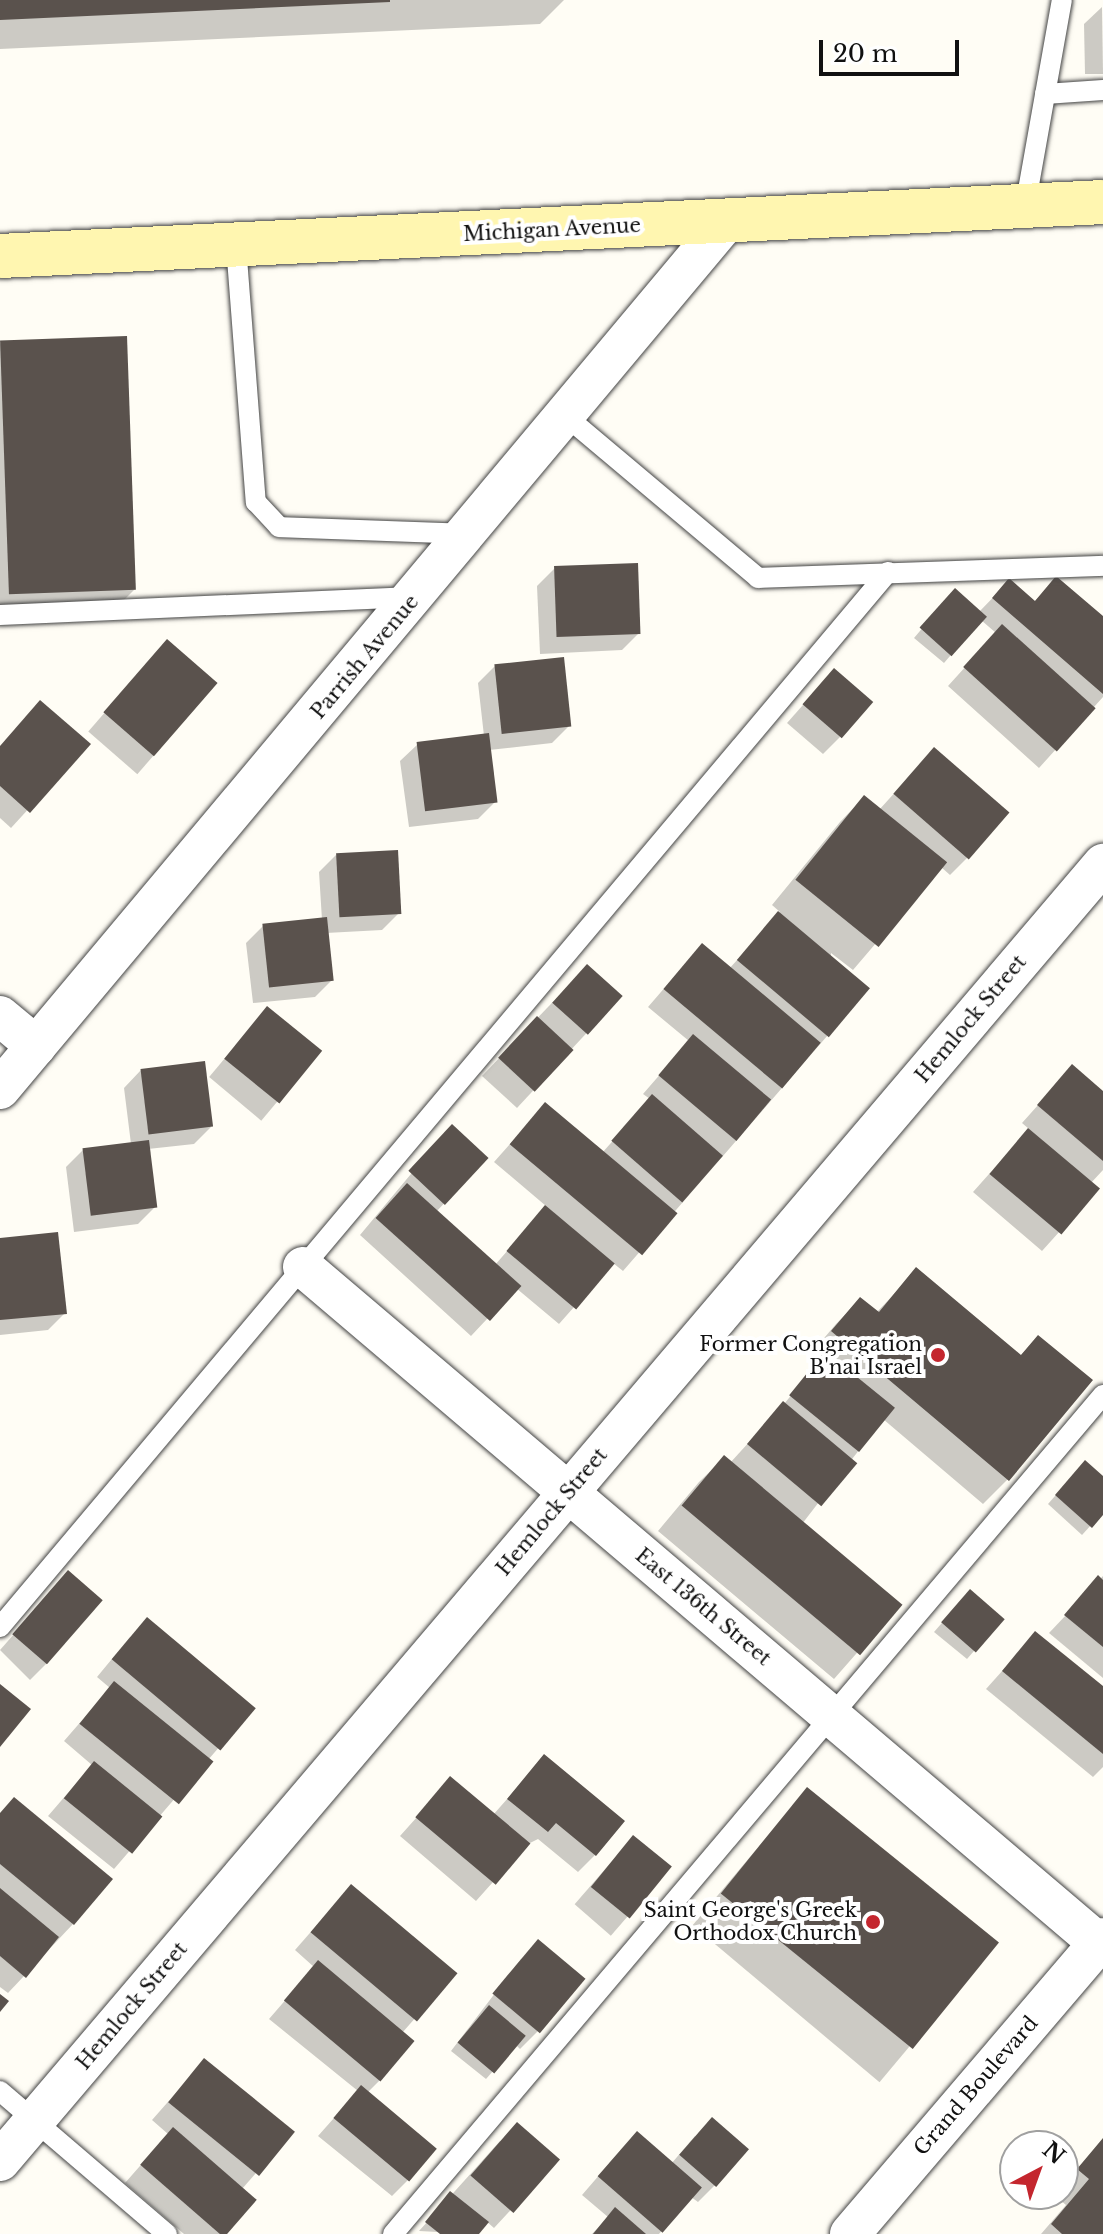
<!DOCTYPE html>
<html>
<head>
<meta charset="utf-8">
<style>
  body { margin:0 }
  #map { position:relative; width:1103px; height:2234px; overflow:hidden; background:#fffdf5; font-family:"Libre Baskerville",serif }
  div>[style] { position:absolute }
  .shadow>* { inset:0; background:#0003; transform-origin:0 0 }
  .building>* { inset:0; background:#5a524d; transform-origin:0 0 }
  .roads { filter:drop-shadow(0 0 2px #444) drop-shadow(0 0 2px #444) }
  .lane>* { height:20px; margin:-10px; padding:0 10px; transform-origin:10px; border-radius:10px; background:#fff }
  .street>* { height:40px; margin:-20px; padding:0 20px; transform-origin:20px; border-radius:20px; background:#fff }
  .secondary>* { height:44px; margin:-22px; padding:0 22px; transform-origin:22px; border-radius:22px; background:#fff6b0 }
  .dots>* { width:22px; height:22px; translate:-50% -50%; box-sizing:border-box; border:4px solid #fff; border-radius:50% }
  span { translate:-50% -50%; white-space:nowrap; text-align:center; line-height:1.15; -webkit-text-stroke:8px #fff; paint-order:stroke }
  .street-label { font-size:20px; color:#111 }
  .poi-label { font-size:20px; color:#111 }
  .right { translate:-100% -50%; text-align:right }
  .north { position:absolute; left:999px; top:2130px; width:80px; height:80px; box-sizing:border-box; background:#fff; border:2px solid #a0a0a0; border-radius:50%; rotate:41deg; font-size:22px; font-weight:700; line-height:32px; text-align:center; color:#111 }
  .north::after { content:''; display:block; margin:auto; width:28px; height:36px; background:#c4262e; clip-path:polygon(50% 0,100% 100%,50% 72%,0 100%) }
  .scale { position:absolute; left:819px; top:40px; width:140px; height:36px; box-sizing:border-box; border:4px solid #111; border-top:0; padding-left:10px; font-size:24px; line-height:28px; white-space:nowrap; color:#111; -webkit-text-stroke:6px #fff; paint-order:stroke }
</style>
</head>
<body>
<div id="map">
  <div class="shadow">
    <i style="clip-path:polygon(0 0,564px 0,540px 24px,0 49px)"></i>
    <i style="clip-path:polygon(1102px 7px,1103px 74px,1085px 74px,1084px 24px)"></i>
    <i style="clip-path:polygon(0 343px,135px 589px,104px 620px,0 624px)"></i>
    <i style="clip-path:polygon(554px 569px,639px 633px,622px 650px,540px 654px,537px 586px)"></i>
    <i style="clip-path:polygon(1056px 579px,1103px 619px,1103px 697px,1039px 768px,948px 686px,996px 633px,981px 620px,944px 663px,914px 638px,947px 599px,979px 612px,1009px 581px,1034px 602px)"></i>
    <i style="left:167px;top:641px;width:65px;height:120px;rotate:41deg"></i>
    <i style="clip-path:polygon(495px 666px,569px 726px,552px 743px,489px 750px,495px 802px,478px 819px,409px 827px,400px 761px,418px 744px,484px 736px,478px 683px)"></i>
    <i style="clip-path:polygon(818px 688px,840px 737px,823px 754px,787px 723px)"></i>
    <i style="clip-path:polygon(88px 744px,11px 828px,0 818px,0 746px)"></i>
    <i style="clip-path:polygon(918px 767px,967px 858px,950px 875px,941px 867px,853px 970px,831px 953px,828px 1035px,623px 1271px,613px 1263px,559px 1324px,516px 1288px,471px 1336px,360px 1235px,436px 1144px,487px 1158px,436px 1212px,495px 1265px,546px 1206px,494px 1162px,545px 1105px,602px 1153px,650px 1099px,643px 1094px,689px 1041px,648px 1007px,686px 963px,729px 969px,780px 912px,772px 905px,840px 822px,864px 797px,879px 810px)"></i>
    <i style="clip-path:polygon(336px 855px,399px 913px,382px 930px,326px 933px,332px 980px,315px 997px,253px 1003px,246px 943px,263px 926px,322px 920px,319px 872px)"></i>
    <i style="clip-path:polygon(570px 984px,620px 997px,517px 1108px,482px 1076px)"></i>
    <i style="left:267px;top:1008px;width:68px;height:90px;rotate:40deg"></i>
    <i style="clip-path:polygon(1072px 1067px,1103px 1094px,1103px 1170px,1090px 1184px,1097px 1190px,1042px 1251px,973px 1192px,1029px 1129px,1022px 1123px)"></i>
    <i style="clip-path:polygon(141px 1070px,211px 1127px,194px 1144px,148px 1149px,155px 1207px,138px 1224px,74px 1232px,66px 1167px,83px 1150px,131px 1144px,124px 1088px)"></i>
    <i style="clip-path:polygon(0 1240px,65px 1313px,48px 1330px,0 1335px)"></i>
    <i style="clip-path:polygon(917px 1270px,1020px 1356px,1038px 1337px,1008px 1479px,983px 1504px,883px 1419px,802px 1524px,899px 1605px,834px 1679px,658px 1531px,699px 1482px,724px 1458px,730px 1463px,784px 1404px,813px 1369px,816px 1363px,808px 1357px,836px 1324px,860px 1300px,876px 1313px)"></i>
    <i style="clip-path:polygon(1077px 1471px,1103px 1478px,1103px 1512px,1082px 1535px,1048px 1504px)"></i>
    <i style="clip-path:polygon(68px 1573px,47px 1663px,30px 1680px,0 1650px)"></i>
    <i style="clip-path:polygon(1103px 1576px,1103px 1678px,1049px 1633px)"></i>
    <i style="clip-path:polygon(962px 1600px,1002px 1619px,967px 1659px,934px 1632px)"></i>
    <i style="clip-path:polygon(1036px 1633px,1103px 1688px,1103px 1767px,1093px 1777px,986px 1689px)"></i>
    <i style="clip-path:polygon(130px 1637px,252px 1709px,114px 1869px,48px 1816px,92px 1765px,64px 1741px,110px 1688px,97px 1677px)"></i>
    <i style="clip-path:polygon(544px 1757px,595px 1855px,578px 1872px,538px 1839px,526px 1845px,476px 1901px,400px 1836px,451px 1779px,493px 1815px)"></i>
    <i style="left:807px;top:1789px;width:244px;height:178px;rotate:40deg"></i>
    <i style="clip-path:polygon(0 1813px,73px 1924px,8px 1993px,0 1987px)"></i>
    <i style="left:633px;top:1837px;width:48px;height:89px;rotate:41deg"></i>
    <i style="clip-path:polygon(351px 1886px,454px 1974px,402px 2033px,381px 2079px,367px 2093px,409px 2179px,392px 2196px,318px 2136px,358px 2091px,269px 2019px,314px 1967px,295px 1950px)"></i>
    <i style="clip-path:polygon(521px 1959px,582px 1979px,537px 2032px,520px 2049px,516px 2045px,486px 2079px,451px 2051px)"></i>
    <i style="clip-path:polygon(204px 2061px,291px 2133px,242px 2189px,254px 2199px,224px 2234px,184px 2234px,125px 2183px,168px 2134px,152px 2120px)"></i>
    <i style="clip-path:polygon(695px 2136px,715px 2185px,698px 2202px,691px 2197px,659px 2234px,592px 2234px,608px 2217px,582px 2195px,620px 2151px,671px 2164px)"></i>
    <i style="clip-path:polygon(500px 2141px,557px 2160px,494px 2228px,486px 2221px,476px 2234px,419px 2231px)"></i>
    <i style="clip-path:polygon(1102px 2142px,1103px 2234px,1041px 2234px,1066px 2205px,1054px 2195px,1063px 2194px,1063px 2184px)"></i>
  </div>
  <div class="building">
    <i style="clip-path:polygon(0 0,390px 0,390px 2px,0 20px)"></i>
    <i style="left:127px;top:336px;width:254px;height:127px;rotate:88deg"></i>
    <i style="left:638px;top:563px;width:71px;height:84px;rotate:88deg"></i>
    <i style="clip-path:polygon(1056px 576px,1103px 616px,1103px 694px,992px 598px,1009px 578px,1035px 601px)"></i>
    <i style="left:955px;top:588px;width:43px;height:53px;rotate:42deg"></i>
    <i style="left:1002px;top:624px;width:126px;height:58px;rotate:42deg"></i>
    <i style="left:167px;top:639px;width:67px;height:97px;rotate:41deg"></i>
    <i style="left:564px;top:657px;width:70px;height:70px;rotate:84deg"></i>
    <i style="left:834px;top:668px;width:52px;height:48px;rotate:41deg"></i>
    <i style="clip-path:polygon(40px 700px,91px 744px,30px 813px,0 786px,0 746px)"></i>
    <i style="left:489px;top:733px;width:70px;height:73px;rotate:83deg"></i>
    <i style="left:934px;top:747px;width:100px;height:62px;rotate:41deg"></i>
    <i style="left:864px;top:795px;width:107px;height:109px;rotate:39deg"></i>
    <i style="left:398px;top:850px;width:64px;height:62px;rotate:87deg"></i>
    <i style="left:778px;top:911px;width:120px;height:64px;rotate:40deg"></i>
    <i style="left:327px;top:917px;width:64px;height:65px;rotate:84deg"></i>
    <i style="left:702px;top:943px;width:155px;height:60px;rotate:40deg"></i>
    <i style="left:587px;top:964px;width:48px;height:52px;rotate:42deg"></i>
    <i style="left:267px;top:1006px;width:71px;height:68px;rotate:39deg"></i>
    <i style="left:537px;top:1016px;width:50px;height:57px;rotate:43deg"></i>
    <i style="left:693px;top:1034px;width:102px;height:54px;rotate:40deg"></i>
    <i style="left:205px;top:1061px;width:66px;height:65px;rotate:83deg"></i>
    <i style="clip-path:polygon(1072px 1064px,1103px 1091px,1103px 1161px,1037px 1105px)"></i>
    <i style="left:652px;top:1094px;width:94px;height:62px;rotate:41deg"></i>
    <i style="left:545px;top:1102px;width:173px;height:55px;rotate:40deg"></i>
    <i style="left:452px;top:1124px;width:50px;height:64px;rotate:43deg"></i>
    <i style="left:1028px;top:1128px;width:94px;height:60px;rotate:40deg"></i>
    <i style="left:149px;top:1140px;width:68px;height:67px;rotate:83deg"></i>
    <i style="left:407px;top:1183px;width:154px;height:47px;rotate:42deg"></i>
    <i style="left:545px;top:1205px;width:91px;height:60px;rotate:40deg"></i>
    <i style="clip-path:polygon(58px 1232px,67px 1314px,0 1320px,0 1238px)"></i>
    <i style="clip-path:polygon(916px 1267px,1021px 1355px,1038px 1335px,1093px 1380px,1009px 1481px,831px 1331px,860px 1297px,879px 1312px)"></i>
    <i style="left:825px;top:1351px;width:90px;height:57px;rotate:39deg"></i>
    <i style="left:783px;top:1401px;width:97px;height:56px;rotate:40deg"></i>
    <i style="left:724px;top:1455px;width:233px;height:66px;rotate:40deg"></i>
    <i style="clip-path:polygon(1085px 1460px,1103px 1476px,1103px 1515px,1092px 1528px,1055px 1495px)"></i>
    <i style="left:68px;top:1570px;width:46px;height:85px;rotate:41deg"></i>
    <i style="clip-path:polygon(1098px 1575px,1103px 1580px,1103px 1647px,1064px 1615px)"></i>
    <i style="left:970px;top:1589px;width:46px;height:44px;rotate:41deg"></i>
    <i style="left:147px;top:1617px;width:142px;height:55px;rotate:40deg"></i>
    <i style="clip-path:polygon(1035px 1631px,1103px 1686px,1103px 1754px,1002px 1671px)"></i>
    <i style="left:114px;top:1681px;width:128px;height:55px;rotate:39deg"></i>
    <i style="clip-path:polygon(0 1684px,31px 1709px,0 1747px)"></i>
    <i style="clip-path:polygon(544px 1754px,625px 1821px,596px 1856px,556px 1823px,548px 1832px,507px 1799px)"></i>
    <i style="left:94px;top:1761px;width:88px;height:48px;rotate:39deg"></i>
    <i style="left:450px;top:1776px;width:105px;height:54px;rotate:40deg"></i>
    <i style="left:807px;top:1787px;width:247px;height:137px;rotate:39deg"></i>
    <i style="clip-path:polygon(14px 1797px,113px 1879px,74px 1925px,0 1864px,0 1813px)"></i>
    <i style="left:633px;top:1835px;width:50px;height:67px;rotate:39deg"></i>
    <i style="left:351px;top:1884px;width:139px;height:63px;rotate:40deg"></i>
    <i style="clip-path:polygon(0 1888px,59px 1937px,26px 1978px,0 1956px)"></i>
    <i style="left:538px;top:1939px;width:62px;height:71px;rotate:40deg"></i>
    <i style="left:318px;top:1960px;width:126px;height:53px;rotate:40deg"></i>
    <i style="clip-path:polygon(0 1994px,9px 2001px,0 2012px)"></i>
    <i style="left:489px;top:2005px;width:48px;height:49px;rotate:40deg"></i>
    <i style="left:204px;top:2058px;width:117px;height:57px;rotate:39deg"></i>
    <i style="left:361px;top:2085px;width:99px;height:43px;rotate:40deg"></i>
    <i style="left:712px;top:2117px;width:49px;height:50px;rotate:41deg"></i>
    <i style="left:517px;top:2122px;width:57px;height:71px;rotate:41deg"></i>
    <i style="left:173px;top:2127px;width:111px;height:50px;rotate:41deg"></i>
    <i style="left:637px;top:2131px;width:86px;height:60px;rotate:41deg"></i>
    <i style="clip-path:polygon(1103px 2138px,1103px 2234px,1062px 2234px,1051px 2224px,1089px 2179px,1077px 2169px)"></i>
    <i style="clip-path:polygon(450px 2191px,489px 2222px,479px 2234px,440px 2234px,425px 2222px)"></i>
    <i style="clip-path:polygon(615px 2207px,646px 2234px,593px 2234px)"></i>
  </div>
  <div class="roads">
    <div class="lane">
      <i style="left:1045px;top:94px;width:58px;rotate:-3.9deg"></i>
      <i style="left:1025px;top:207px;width:210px;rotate:-79.9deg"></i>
      <i style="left:236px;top:245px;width:258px;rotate:85.6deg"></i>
      <i style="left:256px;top:502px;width:34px;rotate:47deg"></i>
      <i style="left:279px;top:527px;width:188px;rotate:2.1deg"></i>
      <i style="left:567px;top:417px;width:250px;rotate:40.1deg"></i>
      <i style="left:758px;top:578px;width:345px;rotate:-2deg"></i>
      <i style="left:0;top:615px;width:413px;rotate:-2.5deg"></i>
      <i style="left:0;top:1627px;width:1379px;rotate:-49.91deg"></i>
      <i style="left:0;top:2091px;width:220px;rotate:40.6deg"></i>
      <i style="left:393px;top:2234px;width:1099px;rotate:-49.76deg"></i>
    </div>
    <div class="street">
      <i style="left:0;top:1016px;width:47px;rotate:39.8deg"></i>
      <i style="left:0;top:1089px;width:1131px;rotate:-50.06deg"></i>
      <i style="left:303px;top:1267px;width:1050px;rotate:40.36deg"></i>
      <i style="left:0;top:2161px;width:1703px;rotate:-49.62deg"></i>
      <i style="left:850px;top:2234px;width:389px;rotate:-49.5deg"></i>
    </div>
    <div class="secondary">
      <i style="left:0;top:256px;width:1104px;rotate:-2.8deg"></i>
    </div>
  </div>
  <div class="dots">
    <i style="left:938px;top:1355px;background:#c4262e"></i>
    <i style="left:873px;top:1922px;background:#c4262e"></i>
  </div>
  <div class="street-label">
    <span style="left:552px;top:230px;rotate:-3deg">Michigan Avenue</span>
    <span style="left:365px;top:657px;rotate:-50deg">Parrish Avenue</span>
    <span style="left:971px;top:1019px;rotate:-50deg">Hemlock Street</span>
    <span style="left:552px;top:1512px;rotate:-50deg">Hemlock Street</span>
    <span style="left:703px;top:1607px;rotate:40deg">East 136th Street</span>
    <span style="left:132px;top:2006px;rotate:-50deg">Hemlock Street</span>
    <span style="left:976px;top:2086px;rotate:-49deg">Grand Boulevard</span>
  </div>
  <div class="poi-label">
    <span class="right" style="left:922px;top:1356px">Former Congregation<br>B'nai Israel</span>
    <span class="right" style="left:857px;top:1922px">Saint George's Greek<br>Orthodox Church</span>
  </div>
  <div class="north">N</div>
  <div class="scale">20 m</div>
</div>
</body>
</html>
